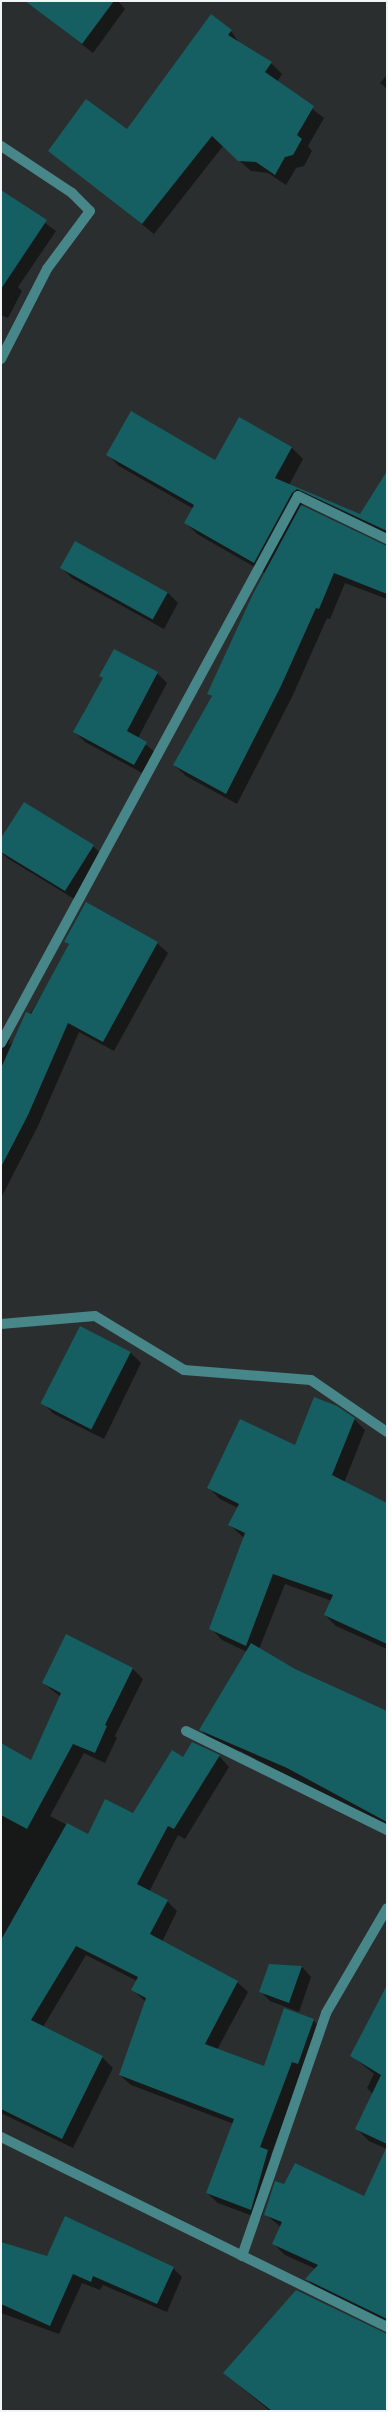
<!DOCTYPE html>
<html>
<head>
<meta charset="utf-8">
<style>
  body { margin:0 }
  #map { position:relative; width:388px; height:2412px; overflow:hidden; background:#2b2e2e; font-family:"IBM Plex Sans",sans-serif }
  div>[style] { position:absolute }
  .shadow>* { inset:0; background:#0007 }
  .building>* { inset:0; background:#155e61; transform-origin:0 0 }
  .minor>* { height:10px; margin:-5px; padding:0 5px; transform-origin:5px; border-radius:5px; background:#478689 }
  .tertiary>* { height:10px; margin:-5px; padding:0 5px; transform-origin:5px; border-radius:5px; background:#478689 }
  span { translate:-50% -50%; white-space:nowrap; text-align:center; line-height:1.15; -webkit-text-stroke:5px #151616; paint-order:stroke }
  .frame { position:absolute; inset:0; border:2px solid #f2f5f5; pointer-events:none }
</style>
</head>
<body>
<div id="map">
  <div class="shadow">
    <i style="clip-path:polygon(26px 1px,118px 1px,125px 9px,93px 53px)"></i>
    <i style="clip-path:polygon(231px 31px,240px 44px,271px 63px,282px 74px,277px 82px,324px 118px,308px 146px,312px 151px,304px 166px,296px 168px,286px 185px,268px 173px,251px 171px,223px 146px,154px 234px,50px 150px,127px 131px)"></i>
    <i style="clip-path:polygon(387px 75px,387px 89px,380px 83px)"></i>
    <i style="clip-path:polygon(1px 191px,56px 231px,18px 287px,22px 291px,8px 318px,1px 315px)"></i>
    <i style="clip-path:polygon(239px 419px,292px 448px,303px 459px,289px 485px,361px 515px,387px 474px,387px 536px,303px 504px,301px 507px,387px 546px,387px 599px,345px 583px,330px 619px,327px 618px,292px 697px,237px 804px,186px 776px,174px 765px,212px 697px,209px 693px,265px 573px,197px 534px,186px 523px,194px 509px,119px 466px,108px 455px,216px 461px)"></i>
    <i style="clip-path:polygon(76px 543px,168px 593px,178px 603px,164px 629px,72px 578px,62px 568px)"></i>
    <i style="clip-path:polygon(157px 673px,167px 683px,138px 738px,156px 753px,144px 774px,85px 742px,75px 732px,104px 679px,101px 676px)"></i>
    <i style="clip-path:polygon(1px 840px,93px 846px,103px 856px,76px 900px,7px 858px,1px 852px)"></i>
    <i style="clip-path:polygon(65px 941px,157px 943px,168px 953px,114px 1051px,79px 1032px,38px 1126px,1px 1198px,1px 1031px,10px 1040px,8px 1046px,16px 1038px,70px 946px)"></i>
    <i style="clip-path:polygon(80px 1328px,131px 1353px,141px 1363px,104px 1439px,54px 1414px,44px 1404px)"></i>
    <i style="clip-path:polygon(354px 1419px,365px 1430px,344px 1483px,387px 1505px,387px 1649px,336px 1626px,325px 1615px,332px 1601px,285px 1584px,259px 1649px,295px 1670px,387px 1713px,387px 1826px,240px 1751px,238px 1754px,212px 1741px,201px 1730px,247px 1652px,222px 1640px,211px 1628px,244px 1538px,230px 1525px,238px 1508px,220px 1499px,209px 1488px)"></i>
    <i style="clip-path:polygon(67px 1635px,133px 1669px,143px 1679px,115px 1736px,117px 1738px,105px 1763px,84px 1753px,50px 1816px,88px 1836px,133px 1815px,183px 1759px,193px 1743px,219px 1756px,229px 1767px,185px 1839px,178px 1835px,149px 1892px,167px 1901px,177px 1911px,162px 1942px,237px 1982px,248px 1992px,217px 2050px,264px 2067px,313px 2020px,323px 2030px,302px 2072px,271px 2155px,278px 2162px,261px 2219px,218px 2203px,207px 2193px,234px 2124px,131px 2085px,120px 2075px,146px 2002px,133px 1990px,137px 1981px,86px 1955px,43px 2027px,102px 2057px,113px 2068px,73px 2148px,1px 2113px,1px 1745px,32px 1761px,61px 1697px,43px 1683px)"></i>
    <i style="clip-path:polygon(269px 1966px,302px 1967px,311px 1977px,299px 2012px,270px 2001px,260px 1991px)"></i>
    <i style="clip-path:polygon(387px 1987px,387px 2324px,318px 2290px,307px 2279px,316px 2269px,285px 2255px,274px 2244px,281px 2227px,265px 2214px,285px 2186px,365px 2198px,387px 2149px,369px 2141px,357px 2129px,373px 2094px,367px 2088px,374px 2074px,352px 2056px)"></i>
    <i style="clip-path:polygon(1px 2244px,48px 2258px,173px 2268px,182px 2277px,167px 2312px,103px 2285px,100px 2290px,82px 2283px,59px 2334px,1px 2313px)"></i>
    <i style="clip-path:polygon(387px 2333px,387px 2411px,270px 2411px,224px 2373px)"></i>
  </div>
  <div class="building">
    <i style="clip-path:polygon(25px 1px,114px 1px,82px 44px)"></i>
    <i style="clip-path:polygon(211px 14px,232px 30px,228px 35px,272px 62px,265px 72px,314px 106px,297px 135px,302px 139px,293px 155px,285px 157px,275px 175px,256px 162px,238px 161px,212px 136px,142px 224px,48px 151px,86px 99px,127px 129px)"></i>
    <i style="clip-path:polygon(1px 190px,47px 220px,1px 289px)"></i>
    <i style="clip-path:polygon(131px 411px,215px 460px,239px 417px,292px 447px,275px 478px,360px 514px,387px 471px,387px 531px,297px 489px,292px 493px,254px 563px,184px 523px,194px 505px,106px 455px)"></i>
    <i style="clip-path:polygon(301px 505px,387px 546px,387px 594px,334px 573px,319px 609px,316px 608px,281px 686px,226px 794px,173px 765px,212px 696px,207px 694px,253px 594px)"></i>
    <i style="left:75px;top:541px;width:106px;height:31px;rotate:29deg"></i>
    <i style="clip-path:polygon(114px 649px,158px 672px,127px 731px,147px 742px,134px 765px,73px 732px,103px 678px,99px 676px)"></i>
    <i style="clip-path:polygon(24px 802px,94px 845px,65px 891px,1px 852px,1px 838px)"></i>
    <i style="clip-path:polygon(86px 902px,158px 942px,103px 1042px,68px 1023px,28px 1115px,1px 1167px,1px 1068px,26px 1012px,31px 1014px,69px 944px,64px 942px)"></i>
    <i style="left:80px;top:1326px;width:57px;height:87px;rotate:27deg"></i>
    <i style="clip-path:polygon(314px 1397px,337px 1406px,355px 1418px,332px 1475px,387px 1503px,387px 1644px,324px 1615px,333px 1595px,273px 1574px,246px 1646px,209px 1629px,245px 1533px,228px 1525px,239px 1504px,207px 1488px,240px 1419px,295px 1445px)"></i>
    <i style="clip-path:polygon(66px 1634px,133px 1668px,105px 1725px,107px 1726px,95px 1753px,73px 1744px,27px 1829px,1px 1815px,1px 1743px,31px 1760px,61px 1693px,42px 1683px)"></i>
    <i style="clip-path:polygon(251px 1643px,295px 1669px,387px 1711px,387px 1822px,287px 1768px,199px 1730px)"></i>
    <i style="clip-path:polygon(192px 1742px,220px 1755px,174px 1829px,168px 1826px,137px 1884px,168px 1900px,150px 1934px,238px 1981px,205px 2044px,264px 2066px,284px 2008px,314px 2019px,298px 2064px,292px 2062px,260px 2147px,268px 2150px,251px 2210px,206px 2193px,234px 2119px,119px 2075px,146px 1998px,131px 1990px,138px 1977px,76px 1946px,31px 2020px,103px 2056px,62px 2139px,1px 2109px,1px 1940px,67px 1823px,88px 1834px,105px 1799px,133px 1813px,172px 1750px,183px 1757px)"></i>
    <i style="clip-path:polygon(269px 1964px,302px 1966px,289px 2003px,259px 1992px)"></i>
    <i style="clip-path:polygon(387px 1985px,387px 2144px,355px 2129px,381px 2075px,350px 2056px)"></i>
    <i style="clip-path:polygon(387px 2146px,387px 2319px,305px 2279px,318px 2265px,272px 2244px,282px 2222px,264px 2215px,275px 2181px,284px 2184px,295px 2163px,364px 2196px)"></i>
    <i style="clip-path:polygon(65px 2216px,174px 2267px,157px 2304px,93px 2276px,91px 2282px,73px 2274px,50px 2326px,1px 2304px,1px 2242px,47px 2256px)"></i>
    <i style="clip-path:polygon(296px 2290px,387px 2334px,387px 2411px,272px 2411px,223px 2373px)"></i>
  </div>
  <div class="minor">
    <i style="left:1px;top:146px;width:85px;rotate:33.5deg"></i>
    <i style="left:72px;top:193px;width:25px;rotate:45deg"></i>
    <i style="left:90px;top:211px;width:72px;rotate:126.6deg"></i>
    <i style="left:47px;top:269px;width:101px;rotate:117.1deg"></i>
    <i style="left:1px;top:1043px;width:622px;rotate:-61.5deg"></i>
    <i style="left:298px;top:496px;width:99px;rotate:25.8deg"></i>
    <i style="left:1px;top:1324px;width:94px;rotate:-4.9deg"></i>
    <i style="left:95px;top:1316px;width:104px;rotate:31.2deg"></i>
    <i style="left:184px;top:1370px;width:127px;rotate:4.5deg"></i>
    <i style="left:311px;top:1380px;width:92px;rotate:34.4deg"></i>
    <i style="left:186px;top:1731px;width:224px;rotate:26.2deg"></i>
  </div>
  <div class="tertiary">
    <i style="left:1px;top:2137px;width:430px;rotate:26.2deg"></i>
    <i style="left:242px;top:2256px;width:257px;rotate:-70.9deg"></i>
    <i style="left:326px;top:2013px;width:121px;rotate:-59.8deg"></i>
  </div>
  <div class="frame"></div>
</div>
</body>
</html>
